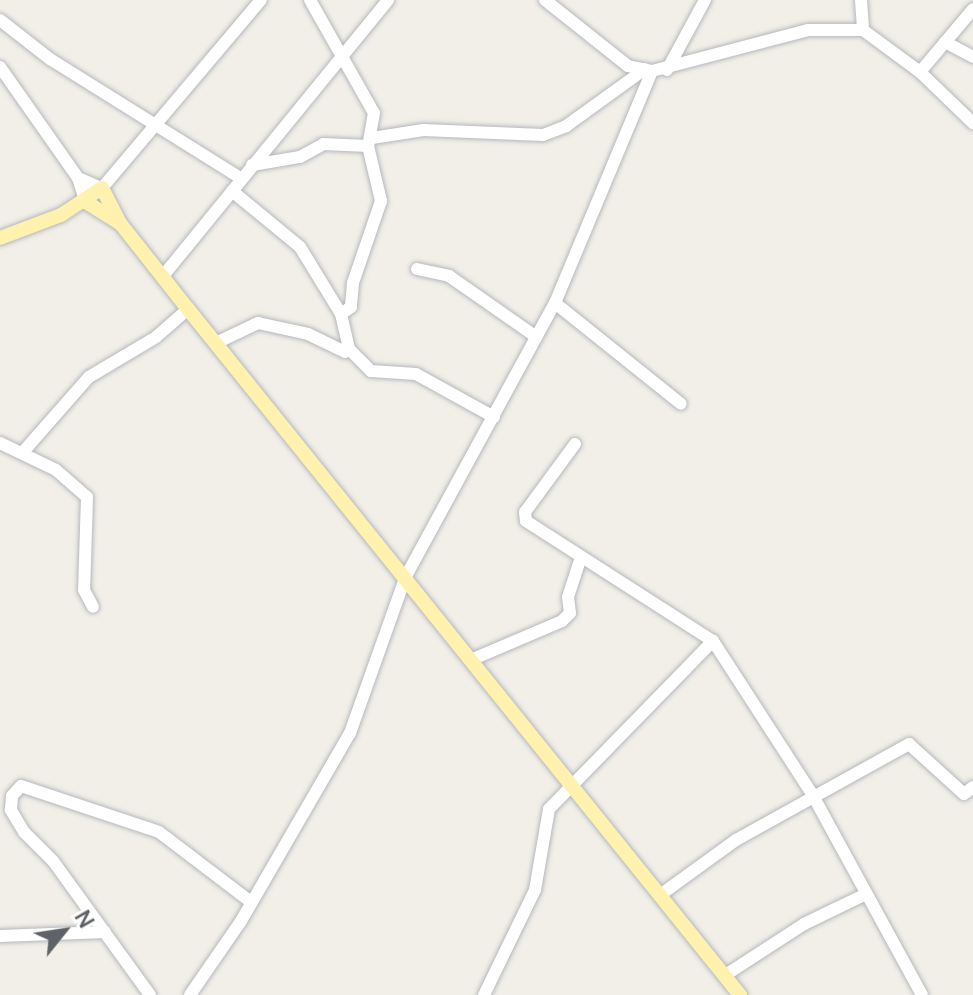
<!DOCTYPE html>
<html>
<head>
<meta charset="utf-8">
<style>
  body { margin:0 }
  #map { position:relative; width:973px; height:995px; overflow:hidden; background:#f1efe8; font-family:Manrope,sans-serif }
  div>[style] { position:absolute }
  .roads { filter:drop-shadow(0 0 2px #b5b8bc) drop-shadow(0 0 2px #b5b8bc) }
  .minor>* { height:12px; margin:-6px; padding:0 6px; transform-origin:6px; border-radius:6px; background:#fff }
  .major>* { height:14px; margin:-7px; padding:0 7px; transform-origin:7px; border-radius:7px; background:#fff2af }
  span { translate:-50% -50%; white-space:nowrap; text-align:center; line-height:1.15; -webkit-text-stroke:7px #fff; paint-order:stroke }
  .north { position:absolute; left:24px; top:891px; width:80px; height:80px; -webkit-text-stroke:6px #fff; paint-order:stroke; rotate:60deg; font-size:22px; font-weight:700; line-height:32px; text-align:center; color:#5f6368 }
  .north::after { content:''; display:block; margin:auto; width:28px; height:36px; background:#5f6368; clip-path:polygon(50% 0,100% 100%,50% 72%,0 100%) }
</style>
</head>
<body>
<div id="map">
  <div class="roads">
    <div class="minor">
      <i style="left:310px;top:0;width:130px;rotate:60.5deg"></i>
      <i style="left:374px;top:113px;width:34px;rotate:100deg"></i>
      <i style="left:368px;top:146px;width:57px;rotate:76.7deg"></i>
      <i style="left:381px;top:201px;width:87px;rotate:108.9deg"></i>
      <i style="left:353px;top:283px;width:24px;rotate:95deg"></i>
      <i style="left:351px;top:307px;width:12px;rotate:145deg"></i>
      <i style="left:545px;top:0;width:106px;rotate:38.5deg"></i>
      <i style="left:628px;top:66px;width:25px;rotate:12deg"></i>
      <i style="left:652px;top:71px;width:161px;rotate:-14.7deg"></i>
      <i style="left:808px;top:30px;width:55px"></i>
      <i style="left:863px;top:30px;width:71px;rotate:36.4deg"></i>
      <i style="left:920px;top:72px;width:74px;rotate:43.9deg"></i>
      <i style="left:861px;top:0;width:30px;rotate:86deg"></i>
      <i style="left:0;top:20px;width:63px;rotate:38deg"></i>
      <i style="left:50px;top:59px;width:226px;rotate:32deg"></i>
      <i style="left:945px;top:42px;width:32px;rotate:28deg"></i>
      <i style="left:0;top:67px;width:136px;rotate:54.9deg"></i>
      <i style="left:78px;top:178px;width:25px;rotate:72deg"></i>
      <i style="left:667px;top:70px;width:80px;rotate:-61.5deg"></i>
      <i style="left:920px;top:72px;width:82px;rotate:-49.9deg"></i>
      <i style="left:372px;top:138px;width:52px;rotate:-8.9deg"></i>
      <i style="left:423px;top:130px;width:120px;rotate:2.4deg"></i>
      <i style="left:543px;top:135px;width:25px;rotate:-21deg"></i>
      <i style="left:566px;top:126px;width:97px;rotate:-35.8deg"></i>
      <i style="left:252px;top:165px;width:49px;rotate:-9.5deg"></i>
      <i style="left:300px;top:157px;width:26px;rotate:-29deg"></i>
      <i style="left:323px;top:144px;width:45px;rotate:2.5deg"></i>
      <i style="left:78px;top:178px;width:26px;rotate:23deg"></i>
      <i style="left:102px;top:188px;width:246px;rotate:-49.8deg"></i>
      <i style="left:232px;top:191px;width:88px;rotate:39.5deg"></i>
      <i style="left:300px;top:247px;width:79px;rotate:58.5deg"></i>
      <i style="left:341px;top:314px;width:36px;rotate:77deg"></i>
      <i style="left:349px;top:349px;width:31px;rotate:45deg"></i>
      <i style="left:371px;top:371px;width:45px;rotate:3.8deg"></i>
      <i style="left:416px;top:374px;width:89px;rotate:28.9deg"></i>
      <i style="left:417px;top:269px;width:33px;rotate:12deg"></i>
      <i style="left:449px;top:276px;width:105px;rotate:34.9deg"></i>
      <i style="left:163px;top:276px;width:356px;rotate:-50.8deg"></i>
      <i style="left:555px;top:303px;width:161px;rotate:38.7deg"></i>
      <i style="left:216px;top:343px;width:47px;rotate:-25.5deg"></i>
      <i style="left:258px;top:323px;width:51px;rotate:12.4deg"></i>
      <i style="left:308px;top:334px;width:41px;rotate:25.9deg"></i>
      <i style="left:345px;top:352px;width:5px;rotate:-37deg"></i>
      <i style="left:0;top:443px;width:62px;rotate:25.7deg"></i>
      <i style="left:56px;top:470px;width:41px;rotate:41.1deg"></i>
      <i style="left:87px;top:497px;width:93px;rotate:91.8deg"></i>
      <i style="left:84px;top:590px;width:19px;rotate:62deg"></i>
      <i style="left:575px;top:444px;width:84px;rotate:126.3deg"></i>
      <i style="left:525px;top:512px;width:9px;rotate:84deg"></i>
      <i style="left:526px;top:521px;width:222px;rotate:32.7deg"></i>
      <i style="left:713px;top:641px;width:182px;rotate:57.1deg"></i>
      <i style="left:812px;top:794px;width:229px;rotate:61.3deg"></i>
      <i style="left:23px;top:452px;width:100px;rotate:-48.7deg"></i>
      <i style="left:89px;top:377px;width:78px;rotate:-30.8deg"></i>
      <i style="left:156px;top:337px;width:43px;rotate:-41.2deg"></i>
      <i style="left:473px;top:659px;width:97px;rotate:-23.1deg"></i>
      <i style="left:562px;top:621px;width:11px;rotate:-45deg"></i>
      <i style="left:570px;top:613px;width:16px;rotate:-97deg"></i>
      <i style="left:568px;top:597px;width:42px;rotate:-72deg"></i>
      <i style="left:660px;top:895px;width:94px;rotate:-35.9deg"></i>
      <i style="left:736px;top:840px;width:198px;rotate:-29deg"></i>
      <i style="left:909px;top:744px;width:74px;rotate:42.3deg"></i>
      <i style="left:964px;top:794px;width:11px;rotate:-38deg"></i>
      <i style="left:0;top:936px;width:105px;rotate:-2.2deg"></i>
      <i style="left:724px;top:976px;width:95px;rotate:-33deg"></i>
      <i style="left:804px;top:924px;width:67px;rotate:-25.8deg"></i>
      <i style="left:150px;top:995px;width:165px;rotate:-125.9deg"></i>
      <i style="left:53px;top:861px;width:41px;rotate:-135deg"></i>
      <i style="left:24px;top:832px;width:26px;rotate:-121deg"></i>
      <i style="left:11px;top:810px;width:14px;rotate:-86deg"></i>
      <i style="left:12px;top:796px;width:13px;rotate:-48deg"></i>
      <i style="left:21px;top:786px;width:145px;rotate:18.4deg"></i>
      <i style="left:159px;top:832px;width:116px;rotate:37.3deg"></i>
      <i style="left:190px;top:995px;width:90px;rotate:-55.4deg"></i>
      <i style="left:241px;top:921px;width:217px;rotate:-59.9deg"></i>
      <i style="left:350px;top:733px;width:167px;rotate:-70.4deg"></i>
      <i style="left:406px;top:576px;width:311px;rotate:-61.4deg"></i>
      <i style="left:555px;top:303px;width:251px;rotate:-67.3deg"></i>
      <i style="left:484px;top:995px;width:117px;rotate:-64.1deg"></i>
      <i style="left:535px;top:890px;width:82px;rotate:-80.2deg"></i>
      <i style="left:549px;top:809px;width:235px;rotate:-45.7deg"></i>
    </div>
    <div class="major">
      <i style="left:86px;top:202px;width:40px;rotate:32deg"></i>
      <i style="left:0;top:238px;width:65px;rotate:-20.7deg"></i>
      <i style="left:61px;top:215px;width:49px;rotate:-33.4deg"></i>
      <i style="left:102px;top:188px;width:39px;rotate:63deg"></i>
      <i style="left:120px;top:223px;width:110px;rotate:51.7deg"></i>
      <i style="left:188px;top:309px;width:881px;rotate:51.18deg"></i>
    </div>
  </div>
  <div class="north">N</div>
</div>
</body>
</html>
